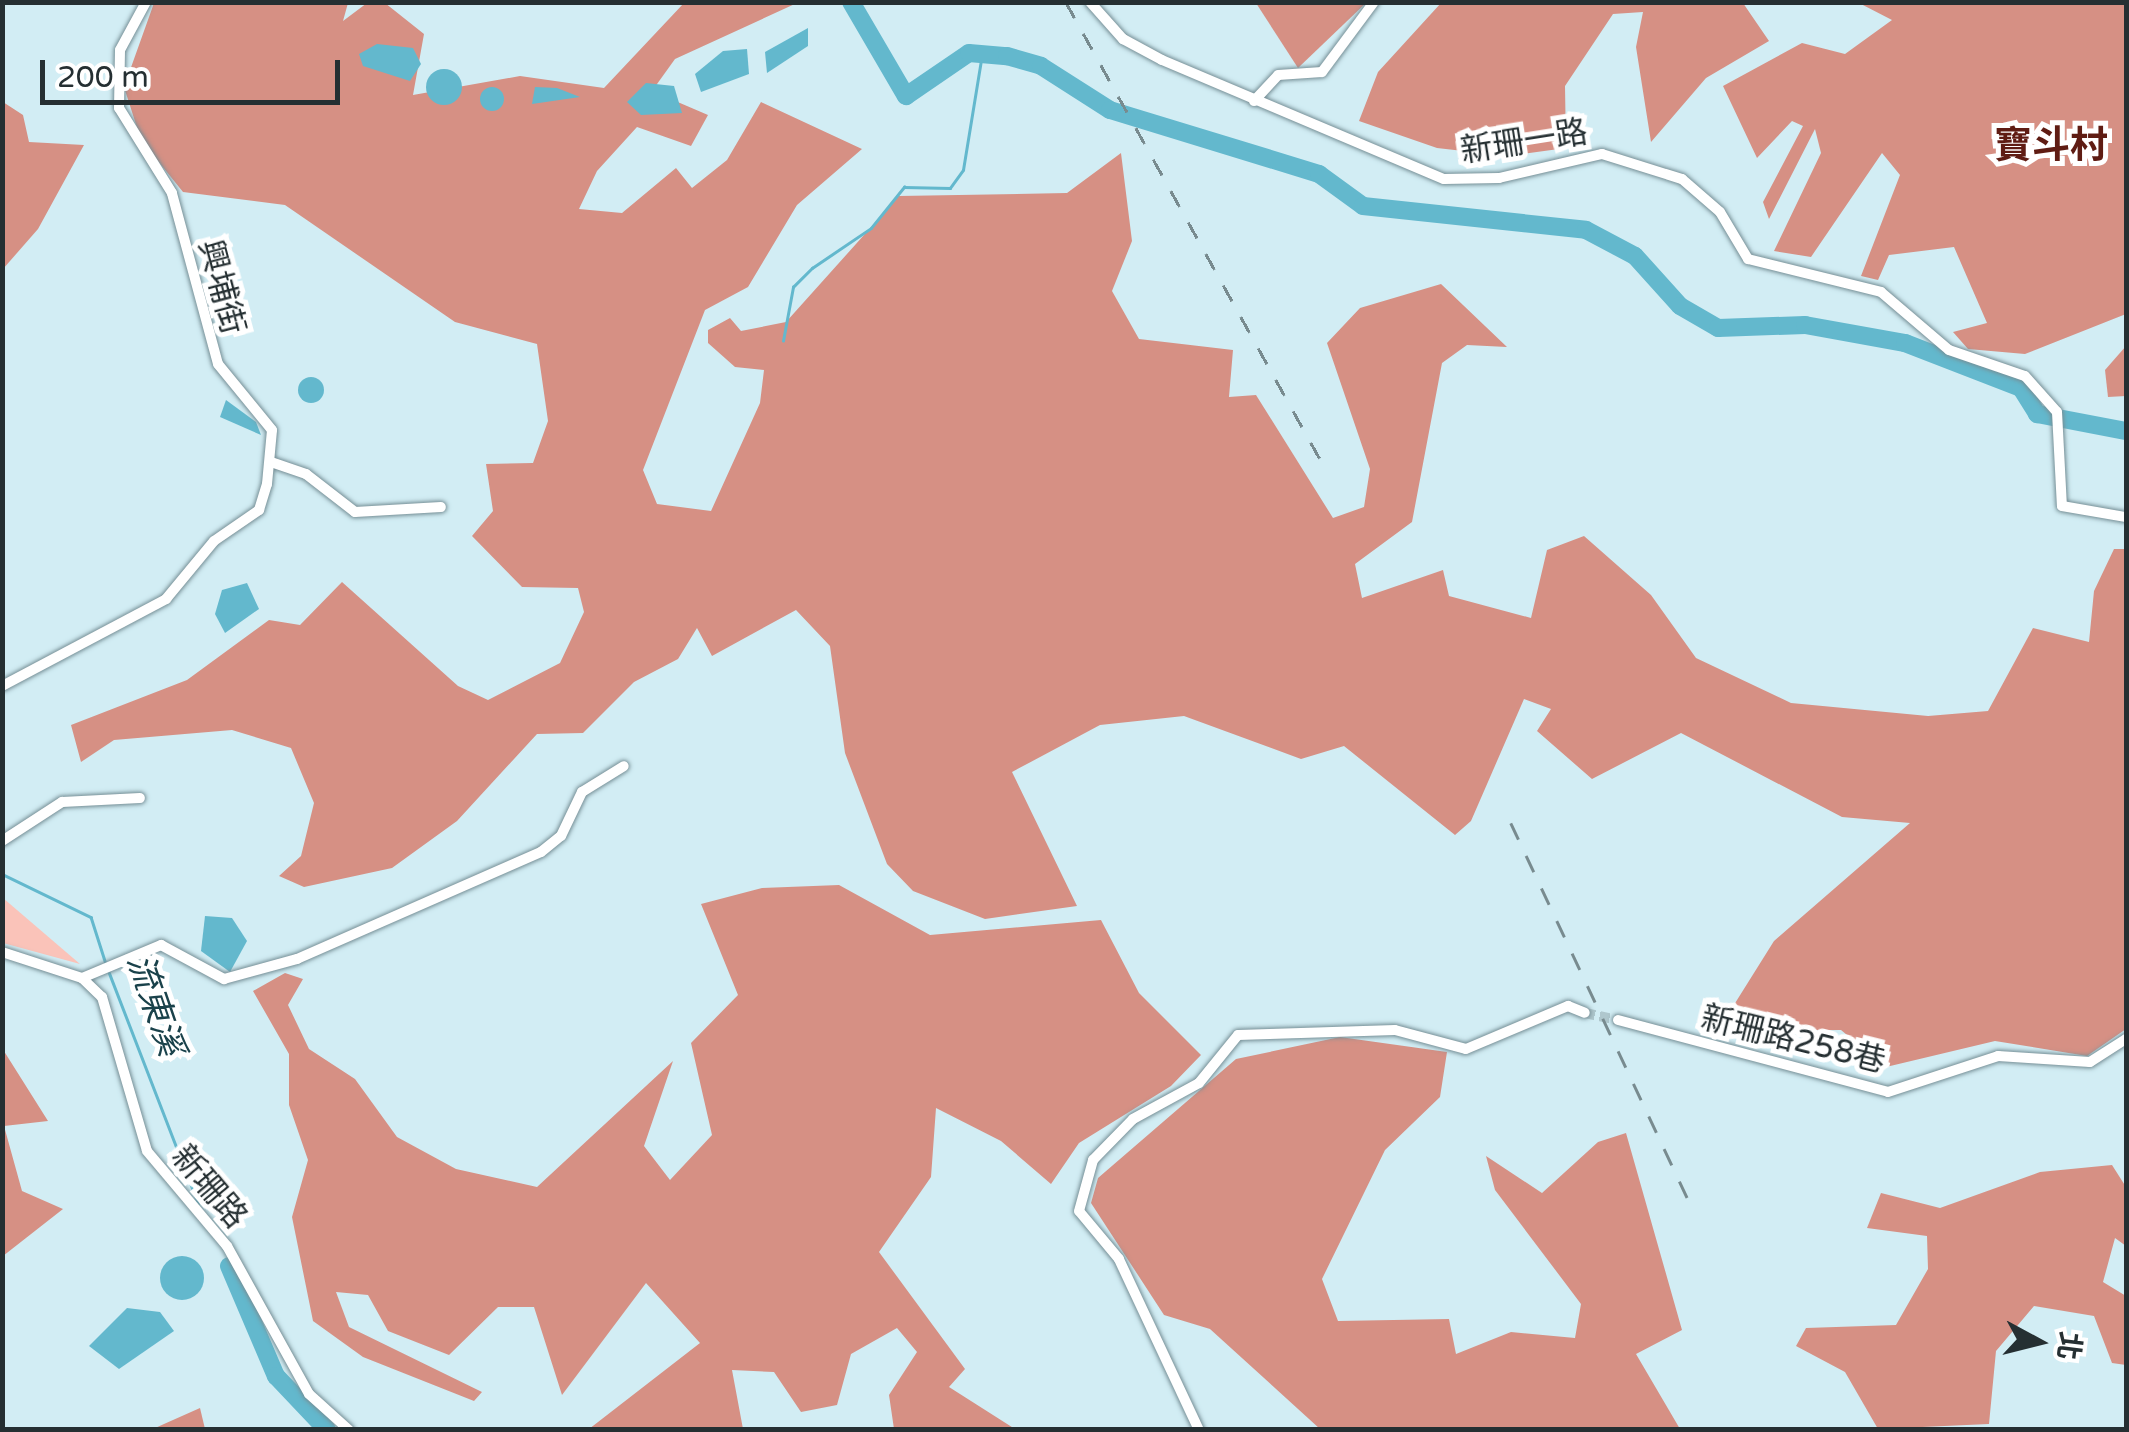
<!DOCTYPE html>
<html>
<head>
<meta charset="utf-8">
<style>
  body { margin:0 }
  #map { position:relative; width:2129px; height:1432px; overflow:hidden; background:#d2edf4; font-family:"Varela Round","Noto Sans TC",sans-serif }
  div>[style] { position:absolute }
  .green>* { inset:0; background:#fac3b9 }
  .forest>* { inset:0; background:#d69084 }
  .water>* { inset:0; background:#63b8cd }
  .round { border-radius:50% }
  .stream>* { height:2.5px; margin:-1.25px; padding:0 1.25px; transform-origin:1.25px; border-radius:1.25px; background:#63b8cd }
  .river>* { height:18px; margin:-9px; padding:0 9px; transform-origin:9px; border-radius:9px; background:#63b8cd }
  .minor-tunnel>* { height:10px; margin-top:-5px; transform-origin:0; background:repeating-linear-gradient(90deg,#afc7cd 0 10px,transparent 0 15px) }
  .roads { filter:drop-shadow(0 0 2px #768f96) drop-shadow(0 0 2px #768f96) }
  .minor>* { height:10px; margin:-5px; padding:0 5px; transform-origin:5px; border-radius:5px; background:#fff }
  .rail>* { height:2.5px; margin-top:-1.25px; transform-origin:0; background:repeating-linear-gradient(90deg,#788b8f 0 18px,transparent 0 36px) }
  span { translate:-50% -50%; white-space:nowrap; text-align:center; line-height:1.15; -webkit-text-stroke:10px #fff; paint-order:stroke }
  .street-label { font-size:32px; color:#252f32 }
  .water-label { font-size:35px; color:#1a424b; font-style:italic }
  .quarter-label { font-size:38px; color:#5f1c13; font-weight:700 }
  .frame { position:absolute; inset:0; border:5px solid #252f32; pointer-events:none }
  .north { position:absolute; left:1989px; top:1292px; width:100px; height:100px; -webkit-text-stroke:8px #fff; paint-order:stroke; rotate:97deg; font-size:28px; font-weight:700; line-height:40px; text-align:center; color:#252f32 }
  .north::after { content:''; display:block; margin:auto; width:35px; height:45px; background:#252f32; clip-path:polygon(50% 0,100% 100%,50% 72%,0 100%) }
  .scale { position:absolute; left:40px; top:60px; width:300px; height:45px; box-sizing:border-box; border:5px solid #252f32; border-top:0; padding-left:12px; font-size:30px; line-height:35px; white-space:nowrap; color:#252f32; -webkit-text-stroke:8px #fff; paint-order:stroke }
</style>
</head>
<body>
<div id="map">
  <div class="green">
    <i style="clip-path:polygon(2px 898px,3px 898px,80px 964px,3px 943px)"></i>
  </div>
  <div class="forest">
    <i style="clip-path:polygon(1367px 2px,1298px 68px,1256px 3px)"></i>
    <i style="clip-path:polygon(154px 3px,348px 3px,343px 21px,367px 3px,385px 3px,424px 34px,413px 95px,520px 76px,604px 88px,684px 3px,797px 3px,675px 59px,652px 91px,708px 115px,691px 146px,637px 127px,597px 171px,579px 209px,622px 213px,676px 168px,692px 188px,727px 160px,761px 102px,862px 149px,797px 205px,748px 287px,705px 310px,643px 470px,657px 504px,711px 511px,760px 403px,764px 370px,735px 367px,708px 343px,708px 330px,730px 318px,741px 331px,786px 322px,899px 196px,1067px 193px,1121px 153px,1132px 241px,1112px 291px,1139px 339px,1233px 350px,1229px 397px,1256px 395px,1333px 518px,1364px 507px,1370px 469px,1327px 343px,1360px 308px,1441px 284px,1507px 347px,1467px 345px,1442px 363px,1412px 522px,1355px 564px,1362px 598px,1443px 570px,1449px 596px,1531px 618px,1547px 550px,1584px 536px,1651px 595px,1696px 658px,1791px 703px,1928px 716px,1988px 711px,2033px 628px,2089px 642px,2094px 591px,2114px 549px,2126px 549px,2126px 1029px,2087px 1056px,1995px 1041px,1886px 1067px,1841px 1030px,1732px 1031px,1732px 1008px,1774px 941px,1910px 823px,1842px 817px,1681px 733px,1592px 779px,1537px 731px,1551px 709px,1524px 699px,1471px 821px,1455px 835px,1344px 746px,1301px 759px,1184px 716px,1100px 725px,1012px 772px,1077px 906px,985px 919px,913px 891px,887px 864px,845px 753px,830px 646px,796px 610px,712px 656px,697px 628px,678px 659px,634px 682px,583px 733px,537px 734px,457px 821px,392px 868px,304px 887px,279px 876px,301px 856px,314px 803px,291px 748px,232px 730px,114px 740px,81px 762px,71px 725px,187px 680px,269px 620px,300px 625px,342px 582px,458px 686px,488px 700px,560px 663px,584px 612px,578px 588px,522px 587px,472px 536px,493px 511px,486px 464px,533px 463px,548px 421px,537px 344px,455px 322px,285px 205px,183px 192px,141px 140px,124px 87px)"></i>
    <i style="clip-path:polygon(1441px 3px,1743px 3px,1769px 41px,1706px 78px,1651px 142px,1636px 47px,1643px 12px,1613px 14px,1565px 86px,1566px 148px,1507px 156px,1437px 148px,1359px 121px,1378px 72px)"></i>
    <i style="clip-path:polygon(1859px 3px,2126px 3px,2126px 314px,2025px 354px,1968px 349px,1953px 332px,1987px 323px,1954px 247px,1889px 255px,1878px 280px,1861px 276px,1900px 175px,1882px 153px,1811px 257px,1774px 251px,1821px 153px,1815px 129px,1769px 219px,1763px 202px,1803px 126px,1792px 121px,1757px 158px,1723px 86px,1802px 43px,1845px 54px,1892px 20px)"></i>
    <i style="clip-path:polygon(3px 102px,23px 115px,29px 142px,84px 145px,38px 229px,3px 269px)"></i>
    <i style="clip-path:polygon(2126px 346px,2126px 396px,2108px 397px,2105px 370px)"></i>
    <i style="clip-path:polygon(839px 885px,930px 935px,1101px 920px,1139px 993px,1201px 1055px,1171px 1086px,1079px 1143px,1051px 1184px,1001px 1141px,936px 1108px,931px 1177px,879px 1252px,965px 1369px,949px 1387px,1015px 1429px,894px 1429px,889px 1395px,917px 1352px,897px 1328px,851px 1354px,837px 1405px,801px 1412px,774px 1372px,732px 1370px,743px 1429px,589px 1429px,700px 1343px,646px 1283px,562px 1395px,534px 1307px,498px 1307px,449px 1355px,388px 1331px,368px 1295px,336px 1292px,349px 1327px,482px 1392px,474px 1401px,363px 1357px,313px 1321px,292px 1217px,308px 1160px,289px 1105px,289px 1054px,253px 991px,285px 973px,303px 979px,288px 1005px,309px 1049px,355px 1079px,397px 1137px,456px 1169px,537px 1187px,673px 1061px,644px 1146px,670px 1180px,712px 1135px,691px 1043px,738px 995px,701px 904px,762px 888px)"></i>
    <i style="clip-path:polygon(1340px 1037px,1447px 1052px,1440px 1097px,1385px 1150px,1322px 1279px,1338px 1321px,1449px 1319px,1456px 1354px,1511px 1332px,1575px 1338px,1581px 1304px,1495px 1190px,1486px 1156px,1542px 1193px,1598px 1142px,1626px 1133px,1682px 1330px,1636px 1354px,1680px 1429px,1320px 1429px,1210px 1329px,1164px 1315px,1091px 1203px,1098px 1178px,1236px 1059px)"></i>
    <i style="clip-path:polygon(2px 1048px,48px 1121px,4px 1126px,22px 1191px,63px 1209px,3px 1256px)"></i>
    <i style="clip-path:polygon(2112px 1165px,2126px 1187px,2126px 1246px,2115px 1238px,2103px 1282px,2126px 1296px,2126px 1365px,2112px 1363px,2094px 1316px,2034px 1306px,1996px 1351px,1989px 1424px,1878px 1429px,1845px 1372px,1796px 1346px,1806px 1328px,1896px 1325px,1928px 1269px,1927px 1236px,1867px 1228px,1881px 1193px,1940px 1208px,2040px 1172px)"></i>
    <i style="clip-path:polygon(200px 1408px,205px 1429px,153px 1429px,164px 1424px)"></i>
  </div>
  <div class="water">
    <i style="clip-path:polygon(808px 28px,808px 46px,767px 73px,765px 52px)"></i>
    <i style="clip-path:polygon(377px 44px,413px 48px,421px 64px,410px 81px,363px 66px,359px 54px)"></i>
    <i style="clip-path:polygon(747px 49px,749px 74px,701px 92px,695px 74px,723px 51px)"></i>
    <i class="round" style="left:426px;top:69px;width:36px;height:36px"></i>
    <i style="clip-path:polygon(646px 83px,674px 86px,682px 113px,641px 115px,627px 102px)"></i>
    <i class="round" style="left:480px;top:87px;width:24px;height:24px"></i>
    <i style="clip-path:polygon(535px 87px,557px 88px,580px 97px,532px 104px)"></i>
    <i class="round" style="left:298px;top:377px;width:26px;height:26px"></i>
    <i style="clip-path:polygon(226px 400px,256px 422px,261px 435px,220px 417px)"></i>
    <i style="clip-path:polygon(247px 583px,259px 609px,225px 633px,215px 614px,222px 590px)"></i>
    <i style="clip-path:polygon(205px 916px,232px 918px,247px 941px,230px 972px,201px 951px)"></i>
    <i class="round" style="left:160px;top:1256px;width:44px;height:44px"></i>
    <i style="clip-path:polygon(127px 1308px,160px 1312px,174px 1331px,119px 1369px,89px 1346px)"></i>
  </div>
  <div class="stream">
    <i style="left:783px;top:341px;width:55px;rotate:-79.5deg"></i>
    <i style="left:793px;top:287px;width:27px;rotate:-45deg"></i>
    <i style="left:812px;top:268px;width:71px;rotate:-34.1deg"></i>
    <i style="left:871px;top:228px;width:53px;rotate:-51.2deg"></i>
    <i style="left:904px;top:187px;width:46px;rotate:1.2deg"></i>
    <i style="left:950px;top:188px;width:22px;rotate:-54deg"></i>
    <i style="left:963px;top:170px;width:118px;rotate:-80.7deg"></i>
    <i style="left:2px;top:874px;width:99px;rotate:25.8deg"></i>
    <i style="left:91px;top:917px;width:49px;rotate:72.3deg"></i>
    <i style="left:109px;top:972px;width:248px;rotate:68.9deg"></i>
  </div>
  <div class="river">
    <i style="left:851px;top:2px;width:109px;rotate:59.7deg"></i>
    <i style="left:906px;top:96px;width:76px;rotate:-34.3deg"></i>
    <i style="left:969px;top:53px;width:38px;rotate:5deg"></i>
    <i style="left:1007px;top:56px;width:35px;rotate:16deg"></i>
    <i style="left:1041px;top:66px;width:82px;rotate:32.5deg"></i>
    <i style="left:1110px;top:110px;width:219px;rotate:17deg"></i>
    <i style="left:1319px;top:174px;width:54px;rotate:36deg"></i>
    <i style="left:1363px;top:206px;width:224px;rotate:6.1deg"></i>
    <i style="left:1586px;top:230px;width:55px;rotate:28deg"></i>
    <i style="left:1635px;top:256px;width:67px;rotate:48deg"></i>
    <i style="left:1680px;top:306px;width:44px;rotate:30.1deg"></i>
    <i style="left:1718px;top:328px;width:87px;rotate:-2deg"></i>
    <i style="left:1805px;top:325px;width:102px;rotate:10.2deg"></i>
    <i style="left:1905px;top:343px;width:124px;rotate:21.2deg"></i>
    <i style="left:2021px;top:388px;width:31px;rotate:58deg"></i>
    <i style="left:2037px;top:414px;width:91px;rotate:10.8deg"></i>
    <i style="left:229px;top:1266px;width:120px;rotate:66.9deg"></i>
    <i style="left:276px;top:1376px;width:74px;rotate:46.6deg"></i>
  </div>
  <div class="minor-tunnel">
    <i style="left:1585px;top:1013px;width:34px;rotate:12deg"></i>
  </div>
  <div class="roads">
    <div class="minor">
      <i style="left:1090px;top:2px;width:50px;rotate:48.3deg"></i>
      <i style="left:1123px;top:39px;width:44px;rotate:28.3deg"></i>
      <i style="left:1162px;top:60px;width:306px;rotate:22.9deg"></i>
      <i style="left:1444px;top:179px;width:55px;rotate:-1deg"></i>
      <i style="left:1499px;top:178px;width:106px;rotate:-13.1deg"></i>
      <i style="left:1602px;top:154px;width:84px;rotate:17.4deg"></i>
      <i style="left:1682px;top:179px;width:50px;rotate:41deg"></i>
      <i style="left:1720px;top:212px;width:55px;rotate:59.2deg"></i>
      <i style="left:1748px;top:259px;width:137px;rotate:13.9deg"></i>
      <i style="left:1881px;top:292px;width:89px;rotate:40.5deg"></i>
      <i style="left:1949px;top:350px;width:80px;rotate:18.9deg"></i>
      <i style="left:2025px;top:376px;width:48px;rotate:48.4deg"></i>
      <i style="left:2057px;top:412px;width:94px;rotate:87deg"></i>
      <i style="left:2062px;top:506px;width:65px;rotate:9.8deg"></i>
      <i style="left:1254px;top:101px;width:35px;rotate:-47deg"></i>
      <i style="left:1278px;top:75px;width:44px;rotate:-3.9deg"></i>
      <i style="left:1322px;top:72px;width:87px;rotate:-53.4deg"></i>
      <i style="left:271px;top:462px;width:37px;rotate:19deg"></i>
      <i style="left:306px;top:474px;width:62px;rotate:37.8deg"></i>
      <i style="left:355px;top:512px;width:86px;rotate:-3.3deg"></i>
      <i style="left:2px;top:686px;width:186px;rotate:-27.9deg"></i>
      <i style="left:166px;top:599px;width:75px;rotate:-50.4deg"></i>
      <i style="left:214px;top:541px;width:55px;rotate:-34.6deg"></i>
      <i style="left:259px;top:510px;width:27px;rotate:-73deg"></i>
      <i style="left:267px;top:484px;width:54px;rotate:-84.7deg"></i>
      <i style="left:272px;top:430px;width:85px;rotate:-129.3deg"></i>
      <i style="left:218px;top:364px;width:177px;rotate:-105.1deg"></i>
      <i style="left:172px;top:193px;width:100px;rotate:-121.9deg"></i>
      <i style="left:119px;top:108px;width:58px;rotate:-89deg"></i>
      <i style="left:120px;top:50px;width:55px;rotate:-61.6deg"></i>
      <i style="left:2px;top:841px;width:72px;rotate:-33deg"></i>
      <i style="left:62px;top:802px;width:78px;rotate:-2.9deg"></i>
      <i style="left:2px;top:952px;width:84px;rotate:18deg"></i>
      <i style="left:82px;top:978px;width:28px;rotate:44deg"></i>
      <i style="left:102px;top:997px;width:160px;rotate:73.7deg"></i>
      <i style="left:147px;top:1151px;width:124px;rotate:49.9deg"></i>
      <i style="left:227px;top:1246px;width:169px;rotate:61deg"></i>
      <i style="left:309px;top:1394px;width:54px;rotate:42deg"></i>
      <i style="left:82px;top:978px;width:86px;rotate:-22.7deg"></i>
      <i style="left:161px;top:945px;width:72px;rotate:28.4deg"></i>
      <i style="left:224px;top:979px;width:76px;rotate:-15.3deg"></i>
      <i style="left:297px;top:959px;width:266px;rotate:-23.7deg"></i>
      <i style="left:541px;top:852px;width:26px;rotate:-39deg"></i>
      <i style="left:561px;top:836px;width:49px;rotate:-64.5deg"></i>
      <i style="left:582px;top:792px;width:49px;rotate:-31.8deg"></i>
      <i style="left:1618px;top:1020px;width:279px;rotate:14.9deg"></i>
      <i style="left:1888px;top:1092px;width:116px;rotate:-18.1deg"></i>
      <i style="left:1998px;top:1056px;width:92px;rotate:3.7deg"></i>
      <i style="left:2090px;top:1062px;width:43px;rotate:-32.6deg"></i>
      <i style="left:1199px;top:1430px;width:189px;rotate:-115.1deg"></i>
      <i style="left:1119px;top:1259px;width:62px;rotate:-129.8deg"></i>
      <i style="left:1079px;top:1211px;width:53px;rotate:-74.6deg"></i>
      <i style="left:1093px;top:1160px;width:57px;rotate:-45.7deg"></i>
      <i style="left:1133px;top:1119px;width:75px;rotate:-28.6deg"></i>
      <i style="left:1199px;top:1083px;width:62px;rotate:-50.9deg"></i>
      <i style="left:1238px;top:1035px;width:157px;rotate:-1.8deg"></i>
      <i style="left:1395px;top:1030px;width:73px;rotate:15deg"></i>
      <i style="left:1466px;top:1049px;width:111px;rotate:-22.9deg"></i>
      <i style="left:1568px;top:1006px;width:18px;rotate:22deg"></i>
    </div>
  </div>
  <div class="rail">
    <i style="left:1066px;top:2px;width:533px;rotate:60.93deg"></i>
    <i style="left:1511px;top:823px;width:422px;rotate:64.8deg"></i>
  </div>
  <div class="street-label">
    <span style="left:1524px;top:142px;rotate:-9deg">新珊一路</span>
    <span style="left:221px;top:287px;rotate:75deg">興埔街</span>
    <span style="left:1793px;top:1040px;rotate:14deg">新珊路258巷</span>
    <span style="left:209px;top:1187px;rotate:50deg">新珊路</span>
  </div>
  <div class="water-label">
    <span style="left:155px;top:1005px;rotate:71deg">流東溪</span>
  </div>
  <div class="quarter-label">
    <span style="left:2051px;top:147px">寶斗村</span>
  </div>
  <div class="frame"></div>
  <div class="north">北</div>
  <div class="scale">200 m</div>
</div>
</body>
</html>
